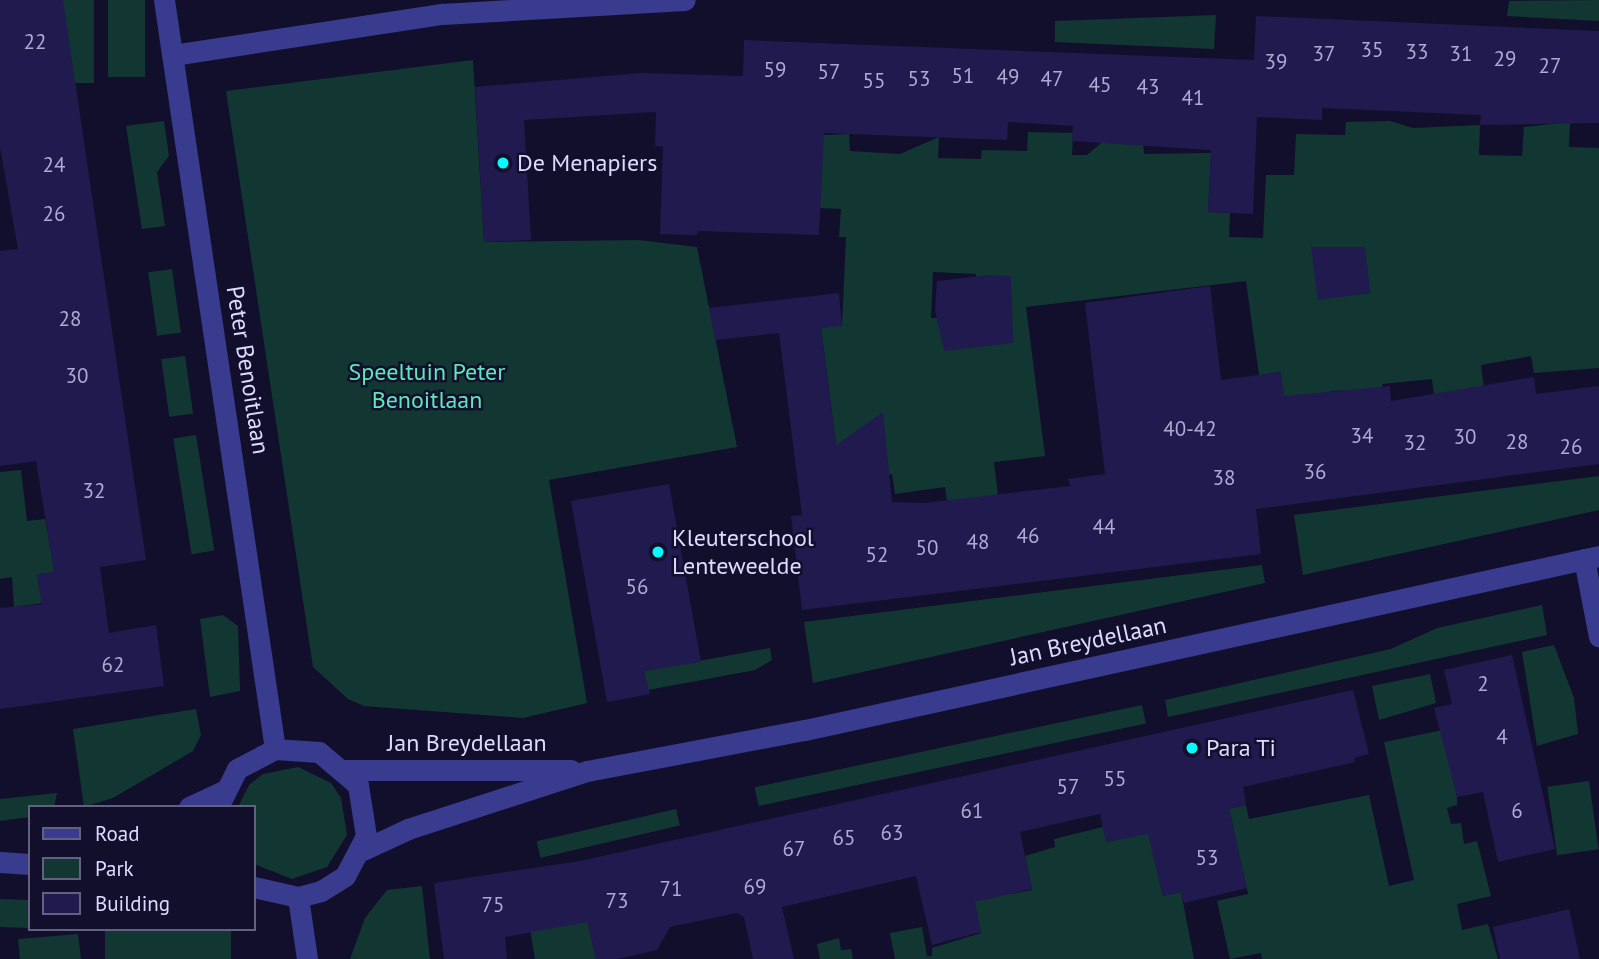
<!DOCTYPE html>
<html>
<head>
<meta charset="utf-8">
<style>
  body { margin:0 }
  #map { position:relative; width:1599px; height:959px; overflow:hidden; background:#120f2c; font-family:"PT Sans",sans-serif }
  div>[style] { position:absolute }
  .green>* { inset:0; background:#123732; transform-origin:0 0 }
  .building>* { inset:0; background:#211a4e }
  .minor>* { height:21px; margin:-10.5px; padding:0 10.5px; transform-origin:10.5px; border-radius:10.5px; background:#383b8e }
  .dots>* { width:19px; height:19px; translate:-50% -50%; box-sizing:border-box; border:4px solid #120f2c; border-radius:50% }
  span { translate:-50% -50%; white-space:nowrap; text-align:center; line-height:1.15; -webkit-text-stroke:5px #120f2c; paint-order:stroke }
  .number-label { font-size:21px; color:#adabd3 }
  .number-label span { -webkit-text-stroke-width:0 }
  .poi-label { font-size:24px; color:#dcdbff }
  .left { translate:0 -50%; text-align:left }
  .street-label { font-size:24px; color:#dcdbff }
  .park-label { font-size:24px; color:#5de8ba }
  .legend { position:absolute; left:28px; top:805px; width:228px; height:126px; box-sizing:border-box; background:#120f2c; border:2px solid #636180; margin:0; padding:9px 12px; list-style:none; font-size:21px; color:#dcdbff }
  .legend li { display:flex; align-items:center; gap:14px; height:35px }
  .legend b { width:35px; border:2px solid #636180 }
</style>
</head>
<body>
<div id="map">
  <div class="green">
    <i style="left:63px;top:0;width:31px;height:83px"></i>
    <i style="left:108px;top:0;width:37px;height:77px"></i>
    <i style="clip-path:polygon(1599px 0,1599px 21px,1507px 16px,1509px 1px)"></i>
    <i style="clip-path:polygon(1216px 15px,1214px 49px,1055px 42px,1055px 21px)"></i>
    <i style="clip-path:polygon(473px 60px,484px 242px,638px 240px,697px 247px,737px 447px,549px 480px,587px 703px,523px 718px,364px 706px,348px 699px,313px 667px,226px 91px)"></i>
    <i style="clip-path:polygon(164px 121px,169px 156px,157px 172px,165px 226px,142px 229px,126px 126px)"></i>
    <i style="clip-path:polygon(evenodd,1390px 121px,1413px 128px,1480px 125px,1479px 155px,1522px 156px,1524px 127px,1570px 122px,1569px 147px,1599px 148px,1599px 368px,1534px 373px,1531px 356px,1481px 365px,1484px 389px,1434px 396px,1432px 379px,1382px 384px,1384px 400px,1352px 404px,1350px 390px,1331px 391px,1285px 434px,1280px 372px,1259px 375px,1246px 281px,1026px 307px,1045px 456px,994px 462px,998px 495px,947px 501px,945px 487px,895px 494px,892px 474px,841px 483px,821px 328px,842px 325px,846px 237px,839px 237px,841px 209px,820px 208px,804px 136px,849px 134px,850px 151px,900px 154px,939px 137px,938px 158px,981px 159px,982px 150px,1027px 151px,1028px 132px,1073px 133px,1072px 155px,1087px 155px,1101px 143px,1124px 142px,1143px 143px,1144px 154px,1211px 153px,1208px 212px,1230px 213px,1229px 237px,1263px 238px,1266px 175px,1294px 175px,1296px 134px,1345px 135px,1346px 122px,1390px 121px,1367px 267px,1370px 293px,1319px 299px,1315px 273px,1367px 267px,1390px 121px,933px 272px,976px 274px,975px 317px,931px 318px,933px 272px)"></i>
    <i style="left:172px;top:269px;width:64px;height:24px;rotate:82deg"></i>
    <i style="left:185px;top:356px;width:58px;height:24px;rotate:82deg"></i>
    <i style="left:196px;top:435px;width:117px;height:23px;rotate:81deg"></i>
    <i style="clip-path:polygon(21px 470px,27px 521px,45px 519px,50px 546px,61px 545px,64px 570px,37px 575px,42px 603px,14px 607px,12px 577px,0 579px,0 472px)"></i>
    <i style="clip-path:polygon(1599px 476px,1599px 510px,1303px 575px,1294px 515px)"></i>
    <i style="clip-path:polygon(1262px 565px,1265px 583px,813px 683px,804px 622px)"></i>
    <i style="clip-path:polygon(1542px 605px,1547px 635px,1168px 717px,1165px 700px,1391px 649px,1437px 628px)"></i>
    <i style="clip-path:polygon(223px 615px,238px 626px,240px 691px,210px 697px,200px 619px)"></i>
    <i style="clip-path:polygon(1554px 645px,1574px 698px,1578px 734px,1537px 746px,1522px 652px)"></i>
    <i style="clip-path:polygon(770px 648px,772px 660px,755px 670px,648px 690px,644px 671px)"></i>
    <i style="clip-path:polygon(1430px 674px,1436px 703px,1379px 720px,1372px 686px)"></i>
    <i style="left:1142px;top:705px;width:19px;height:396px;rotate:78deg"></i>
    <i style="clip-path:polygon(196px 709px,201px 735px,193px 751px,113px 798px,84px 807px,73px 729px)"></i>
    <i style="clip-path:polygon(1443px 730px,1457px 797px,1457px 805px,1447px 808px,1451px 824px,1461px 823px,1464px 844px,1477px 841px,1491px 896px,1457px 904px,1462px 930px,1488px 924px,1498px 959px,1262px 959px,1261px 953px,1230px 959px,1217px 901px,1248px 894px,1229px 809px,1246px 805px,1249px 819px,1369px 795px,1389px 886px,1414px 880px,1384px 742px)"></i>
    <i style="clip-path:polygon(298px 767px,331px 783px,341px 798px,347px 835px,327px 867px,292px 879px,254px 864px,254px 807px,238px 807px,249px 785px,263px 774px)"></i>
    <i style="left:1589px;top:781px;width:69px;height:42px;rotate:82deg"></i>
    <i style="clip-path:polygon(57px 793px,54px 807px,30px 807px,30px 817px,0 821px,0 799px)"></i>
    <i style="left:676px;top:809px;width:17px;height:143px;rotate:77deg"></i>
    <i style="clip-path:polygon(1103px 827px,1107px 842px,1148px 833px,1163px 896px,1181px 892px,1194px 959px,895px 959px,890px 933px,922px 927px,927px 956px,932px 956px,932px 948px,981px 933px,971px 885px,1011px 894px,1032px 890px,1025px 856px,1055px 847px,1054px 839px)"></i>
    <i style="clip-path:polygon(422px 886px,430px 959px,350px 959px,365px 918px,387px 890px)"></i>
    <i style="left:0;top:899px;width:30px;height:28px;rotate:2deg"></i>
    <i style="clip-path:polygon(587px 919px,596px 959px,535px 959px,530px 929px)"></i>
    <i style="left:105px;top:929px;width:126px;height:30px"></i>
    <i style="clip-path:polygon(78px 934px,81px 959px,20px 959px,18px 939px)"></i>
    <i style="clip-path:polygon(839px 938px,841px 950px,851px 949px,853px 959px,820px 959px,817px 944px)"></i>
  </div>
  <div class="building">
    <i style="clip-path:polygon(0 0,63px 0,146px 560px,100px 567px,109px 633px,156px 625px,164px 686px,0 709px,0 608px,42px 604px,37px 574px,54px 572px,36px 461px,0 466px,0 251px,18px 249px,0 147px)"></i>
    <i style="clip-path:polygon(1256px 16px,1599px 31px,1599px 123px,1480px 125px,1481px 115px,1322px 108px,1322px 120px,1257px 117px,1253px 214px,1208px 212px,1211px 150px,1072px 141px,1073px 126px,1008px 122px,1007px 140px,824px 133px,819px 235px,698px 231px,697px 235px,660px 234px,663px 147px,655px 146px,656px 112px,524px 120px,531px 240px,484px 242px,475px 87px,641px 73px,743px 76px,744px 40px,1254px 60px)"></i>
    <i style="clip-path:polygon(1311px 247px,1365px 247px,1370px 293px,1318px 300px)"></i>
    <i style="clip-path:polygon(989px 275px,1011px 276px,1013px 343px,944px 351px,935px 310px,937px 281px)"></i>
    <i style="clip-path:polygon(1210px 286px,1221px 380px,1281px 372px,1284px 396px,1390px 386px,1391px 401px,1534px 377px,1536px 394px,1599px 386px,1599px 464px,1256px 509px,1261px 554px,802px 610px,791px 516px,802px 515px,779px 333px,715px 340px,709px 308px,839px 293px,842px 326px,821px 328px,836px 445px,883px 412px,892px 502px,925px 503px,1070px 486px,1068px 479px,1105px 474px,1085px 303px)"></i>
    <i style="clip-path:polygon(669px 484px,701px 662px,644px 671px,650px 694px,607px 702px,571px 501px)"></i>
    <i style="clip-path:polygon(1512px 655px,1555px 849px,1498px 862px,1483px 792px,1457px 797px,1434px 708px,1452px 704px,1444px 670px)"></i>
    <i style="clip-path:polygon(1353px 690px,1369px 754px,1354px 758px,1355px 762px,1243px 787px,1246px 805px,1229px 809px,1247px 888px,1184px 903px,1181px 892px,1163px 896px,1148px 834px,1106px 842px,1100px 814px,1020px 832px,1032px 889px,975px 902px,981px 932px,932px 945px,916px 876px,782px 907px,794px 959px,753px 959px,744px 917px,737px 913px,670px 927px,657px 950px,617px 959px,596px 959px,588px 922px,505px 937px,507px 959px,444px 959px,434px 883px,580px 861px)"></i>
    <i style="clip-path:polygon(1569px 909px,1580px 959px,1500px 959px,1493px 927px)"></i>
  </div>
  <div class="minor">
    <i style="left:164px;top:0;width:757px;rotate:81.57deg"></i>
    <i style="left:173px;top:55px;width:272px;rotate:-8.7deg"></i>
    <i style="left:442px;top:14px;width:243px;rotate:-3.3deg"></i>
    <i style="left:1584px;top:559px;width:79px;rotate:79.1deg"></i>
    <i style="left:346px;top:770px;width:225px"></i>
    <i style="left:189px;top:807px;width:38px;rotate:-25deg"></i>
    <i style="left:218px;top:807px;width:42px;rotate:-63.4deg"></i>
    <i style="left:237px;top:769px;width:43px;rotate:-27.8deg"></i>
    <i style="left:275px;top:749px;width:44px;rotate:3.9deg"></i>
    <i style="left:319px;top:752px;width:51px;rotate:40.2deg"></i>
    <i style="left:358px;top:785px;width:52px;rotate:81.1deg"></i>
    <i style="left:366px;top:836px;width:45px;rotate:117.7deg"></i>
    <i style="left:345px;top:876px;width:28px;rotate:148deg"></i>
    <i style="left:321px;top:891px;width:24px;rotate:165deg"></i>
    <i style="left:298px;top:897px;width:45px;rotate:-167.2deg"></i>
    <i style="left:363px;top:850px;width:50px;rotate:-25deg"></i>
    <i style="left:408px;top:829px;width:188px;rotate:-18deg"></i>
    <i style="left:587px;top:771px;width:222px;rotate:-10.7deg"></i>
    <i style="left:805px;top:730px;width:813px;rotate:-12.36deg"></i>
    <i style="left:0;top:862px;width:30px;rotate:4deg"></i>
    <i style="left:298px;top:897px;width:63px;rotate:81.7deg"></i>
  </div>
  <div class="dots">
    <i style="left:503px;top:163px;background:#07faff"></i>
    <i style="left:658px;top:552px;background:#07faff"></i>
    <i style="left:1192px;top:748px;background:#07faff"></i>
  </div>
  <div class="number-label">
    <span style="left:35px;top:42px">22</span>
    <span style="left:1372px;top:50px">35</span>
    <span style="left:1417px;top:52px">33</span>
    <span style="left:1324px;top:54px">37</span>
    <span style="left:1461px;top:54px">31</span>
    <span style="left:1505px;top:59px">29</span>
    <span style="left:1276px;top:62px">39</span>
    <span style="left:1550px;top:66px">27</span>
    <span style="left:775px;top:70px">59</span>
    <span style="left:829px;top:72px">57</span>
    <span style="left:963px;top:76px">51</span>
    <span style="left:1008px;top:77px">49</span>
    <span style="left:919px;top:79px">53</span>
    <span style="left:1052px;top:79px">47</span>
    <span style="left:874px;top:81px">55</span>
    <span style="left:1100px;top:85px">45</span>
    <span style="left:1148px;top:87px">43</span>
    <span style="left:1193px;top:98px">41</span>
    <span style="left:54px;top:165px">24</span>
    <span style="left:54px;top:214px">26</span>
    <span style="left:70px;top:319px">28</span>
    <span style="left:77px;top:376px">30</span>
    <span style="left:1190px;top:429px">40-42</span>
    <span style="left:1362px;top:436px">34</span>
    <span style="left:1465px;top:437px">30</span>
    <span style="left:1517px;top:442px">28</span>
    <span style="left:1415px;top:443px">32</span>
    <span style="left:1571px;top:447px">26</span>
    <span style="left:1315px;top:472px">36</span>
    <span style="left:1224px;top:478px">38</span>
    <span style="left:94px;top:491px">32</span>
    <span style="left:1104px;top:527px">44</span>
    <span style="left:1028px;top:536px">46</span>
    <span style="left:978px;top:542px">48</span>
    <span style="left:927px;top:548px">50</span>
    <span style="left:877px;top:555px">52</span>
    <span style="left:637px;top:587px">56</span>
    <span style="left:113px;top:665px">62</span>
    <span style="left:1483px;top:684px">2</span>
    <span style="left:1502px;top:737px">4</span>
    <span style="left:1115px;top:779px">55</span>
    <span style="left:1068px;top:787px">57</span>
    <span style="left:972px;top:811px">61</span>
    <span style="left:1517px;top:811px">6</span>
    <span style="left:892px;top:833px">63</span>
    <span style="left:844px;top:838px">65</span>
    <span style="left:794px;top:849px">67</span>
    <span style="left:1207px;top:858px">53</span>
    <span style="left:755px;top:887px">69</span>
    <span style="left:671px;top:889px">71</span>
    <span style="left:617px;top:901px">73</span>
    <span style="left:493px;top:905px">75</span>
  </div>
  <div class="poi-label">
    <span class="left" style="left:517px;top:163px">De Menapiers</span>
    <span class="left" style="left:672px;top:552px">Kleuterschool<br>Lenteweelde</span>
    <span class="left" style="left:1206px;top:748px">Para Ti</span>
  </div>
  <div class="street-label">
    <span style="left:248px;top:370px;rotate:81deg">Peter Benoitlaan</span>
    <span style="left:1088px;top:641px;rotate:-12deg">Jan Breydellaan</span>
    <span style="left:467px;top:743px">Jan Breydellaan</span>
  </div>
  <div class="park-label">
    <span style="left:427px;top:386px">Speeltuin Peter<br>Benoitlaan</span>
  </div>
  <ul class="legend">
  <li><b style="height:9px;background:#383b8e"></b>Road</li>
  <li><b style="height:19px;background:#123732"></b>Park</li>
  <li><b style="height:19px;background:#211a4e"></b>Building</li>
  </ul>
</div>
</body>
</html>
